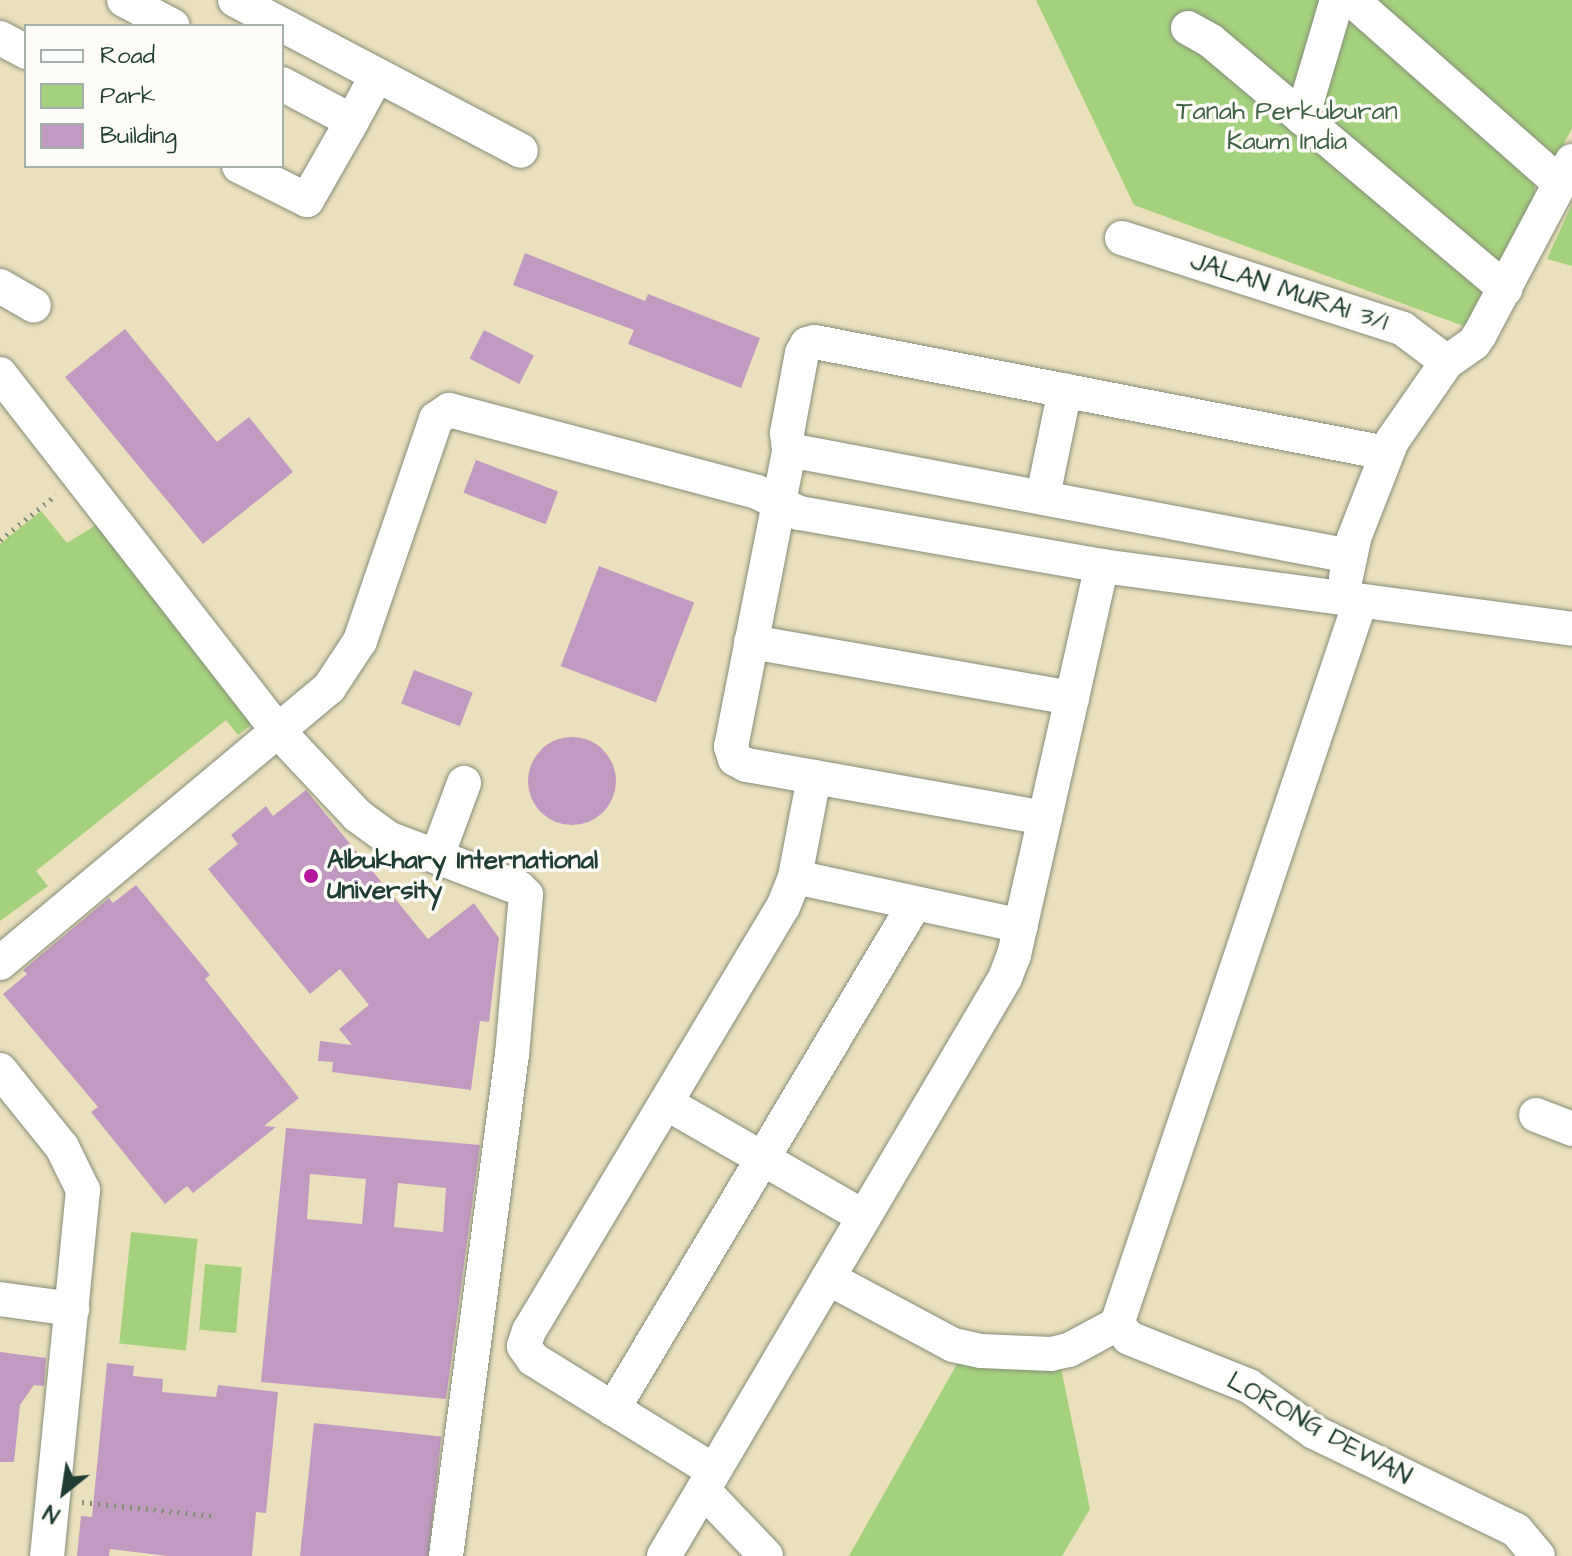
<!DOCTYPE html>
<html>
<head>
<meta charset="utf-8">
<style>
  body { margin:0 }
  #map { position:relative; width:1572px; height:1556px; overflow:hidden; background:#ebe0bc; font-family:"Architects Daughter",sans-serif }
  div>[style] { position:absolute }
  .green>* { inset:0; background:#a4d17e; transform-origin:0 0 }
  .building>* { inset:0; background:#c299c1; transform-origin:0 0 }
  .round { border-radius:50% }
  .path>* { height:5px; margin-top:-2.5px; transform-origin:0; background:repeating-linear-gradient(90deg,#858e78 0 2px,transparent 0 8px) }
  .roads { filter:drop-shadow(0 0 2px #858e78) drop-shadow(0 0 2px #858e78) }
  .minor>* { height:34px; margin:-17px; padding:0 17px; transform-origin:17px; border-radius:17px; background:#fff }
  .dots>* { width:22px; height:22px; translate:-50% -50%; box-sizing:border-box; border:4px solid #fdfcf7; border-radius:50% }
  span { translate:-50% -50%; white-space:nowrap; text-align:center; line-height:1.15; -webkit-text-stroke:7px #fdfcf7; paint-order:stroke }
  .park-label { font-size:26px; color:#406246 }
  .street-label { font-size:26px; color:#1f3d34 }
  .poi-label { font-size:26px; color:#1f3d34; font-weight:700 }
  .left { translate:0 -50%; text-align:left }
  .legend { position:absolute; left:24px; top:24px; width:260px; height:144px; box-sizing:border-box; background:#fdfcf7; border:2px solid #a4b0a9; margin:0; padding:10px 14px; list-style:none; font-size:24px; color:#1f3d34 }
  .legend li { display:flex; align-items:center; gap:16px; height:40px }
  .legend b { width:40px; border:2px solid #a4b0a9 }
  .north { position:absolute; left:24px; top:1452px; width:80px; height:80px; -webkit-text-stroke:6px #fdfcf7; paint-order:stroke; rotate:210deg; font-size:22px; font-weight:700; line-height:32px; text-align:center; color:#1f3d34 }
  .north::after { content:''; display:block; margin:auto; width:28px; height:36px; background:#1f3d34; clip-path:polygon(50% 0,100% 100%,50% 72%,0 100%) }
</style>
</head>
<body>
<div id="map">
  <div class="green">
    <i style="clip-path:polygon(1036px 0,1333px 0,1535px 174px,1534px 212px,1469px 328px,1134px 205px)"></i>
    <i style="clip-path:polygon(1371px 0,1572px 0,1572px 128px,1557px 157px)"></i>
    <i style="clip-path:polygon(1572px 204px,1572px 266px,1547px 259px)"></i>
    <i style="clip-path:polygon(41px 511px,67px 543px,101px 522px,255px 722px,238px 735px,226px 720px,36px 871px,48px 886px,0 921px,0 544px)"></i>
    <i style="left:131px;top:1232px;width:67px;height:112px;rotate:6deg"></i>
    <i style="left:205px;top:1264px;width:37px;height:66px;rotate:5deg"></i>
    <i style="clip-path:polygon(958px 1362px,1061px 1368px,1090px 1509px,1062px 1556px,849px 1556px)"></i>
  </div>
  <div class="building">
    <i style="clip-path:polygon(525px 253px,645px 301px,648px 294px,760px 338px,741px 388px,628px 344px,634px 330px,513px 285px)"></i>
    <i style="clip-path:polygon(125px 329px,217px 442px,249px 417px,293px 472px,203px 544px,65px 377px)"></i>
    <i style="left:484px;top:330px;width:56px;height:32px;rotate:27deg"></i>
    <i style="left:476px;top:460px;width:88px;height:35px;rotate:21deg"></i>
    <i style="left:599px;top:566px;width:102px;height:107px;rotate:21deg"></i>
    <i style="left:414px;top:670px;width:63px;height:36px;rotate:21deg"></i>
    <i class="round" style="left:528px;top:737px;width:88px;height:88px"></i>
    <i style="clip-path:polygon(306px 790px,428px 939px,474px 903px,499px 938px,489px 1022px,480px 1021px,471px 1090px,332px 1072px,333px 1062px,318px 1061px,320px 1041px,352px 1045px,339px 1029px,369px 1005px,340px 969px,310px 994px,208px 869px,238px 844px,231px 835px,266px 806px,273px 816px)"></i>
    <i style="clip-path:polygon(136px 885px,210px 975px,205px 979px,299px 1098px,264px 1126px,276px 1127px,193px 1193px,187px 1186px,165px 1204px,91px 1112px,98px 1107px,3px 994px,27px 974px,23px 970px,109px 898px,113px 903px)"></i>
    <i style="clip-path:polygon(evenodd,286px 1128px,480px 1145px,446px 1399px,261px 1382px,286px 1128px,310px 1174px,366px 1179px,362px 1224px,307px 1219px,310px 1174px,286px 1128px,398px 1183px,446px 1188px,443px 1232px,394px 1227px,398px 1183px)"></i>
    <i style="clip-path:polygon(0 1352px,46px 1358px,44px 1386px,34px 1385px,20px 1405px,14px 1462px,0 1462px)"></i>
    <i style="clip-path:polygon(107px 1363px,134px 1366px,133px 1376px,163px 1379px,162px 1392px,216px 1397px,218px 1385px,278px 1392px,266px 1513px,256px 1512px,252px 1556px,168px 1556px,110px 1549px,109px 1556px,77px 1556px,81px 1516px,92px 1517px)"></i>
    <i style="left:314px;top:1423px;width:128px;height:134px;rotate:6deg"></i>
  </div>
  <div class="path">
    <i style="left:0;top:540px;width:72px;rotate:-38.8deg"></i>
    <i style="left:82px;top:1502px;width:135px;rotate:6deg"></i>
  </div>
  <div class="roads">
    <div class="minor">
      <i style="left:124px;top:0;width:55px;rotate:28deg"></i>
      <i style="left:235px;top:0;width:323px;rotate:27.8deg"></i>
      <i style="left:1352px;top:0;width:278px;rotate:41.4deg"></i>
      <i style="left:1188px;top:28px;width:26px;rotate:29deg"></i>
      <i style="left:1211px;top:41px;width:385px;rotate:40.1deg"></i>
      <i style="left:0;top:38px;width:30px;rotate:28deg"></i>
      <i style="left:282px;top:84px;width:79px;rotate:27.9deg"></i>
      <i style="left:352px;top:121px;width:52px;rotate:-61.5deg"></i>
      <i style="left:1302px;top:118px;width:123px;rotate:-73.5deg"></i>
      <i style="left:239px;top:166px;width:76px;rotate:26.6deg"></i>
      <i style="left:307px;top:200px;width:91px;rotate:-60.3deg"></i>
      <i style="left:1122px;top:238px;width:295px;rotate:17.9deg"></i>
      <i style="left:1403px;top:329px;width:55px;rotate:36.9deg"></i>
      <i style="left:0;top:286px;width:39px;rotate:30deg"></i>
      <i style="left:0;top:374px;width:454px;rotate:52.1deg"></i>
      <i style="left:279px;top:732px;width:115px;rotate:46.8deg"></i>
      <i style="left:358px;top:816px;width:39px;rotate:36deg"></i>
      <i style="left:390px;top:839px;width:138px;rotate:20.8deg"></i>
      <i style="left:519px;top:888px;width:10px;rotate:45deg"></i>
      <i style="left:526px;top:895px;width:160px;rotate:95deg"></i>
      <i style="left:512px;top:1054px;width:506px;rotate:97.49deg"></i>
      <i style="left:789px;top:450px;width:571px;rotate:10.7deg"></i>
      <i style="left:1043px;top:496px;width:108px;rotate:-78.3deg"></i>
      <i style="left:1346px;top:577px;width:40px;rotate:-78deg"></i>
      <i style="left:1354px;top:538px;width:104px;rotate:-68.6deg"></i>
      <i style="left:1392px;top:441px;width:96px;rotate:-55.2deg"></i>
      <i style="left:1447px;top:362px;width:33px;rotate:-35deg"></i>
      <i style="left:1474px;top:343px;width:11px;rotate:-56deg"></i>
      <i style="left:1480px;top:334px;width:196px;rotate:-62deg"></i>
      <i style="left:751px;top:642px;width:326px;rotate:9.9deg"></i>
      <i style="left:1045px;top:818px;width:304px;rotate:-169.9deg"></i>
      <i style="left:746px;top:765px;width:13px;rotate:-151deg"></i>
      <i style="left:735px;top:759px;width:13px;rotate:-108deg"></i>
      <i style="left:731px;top:747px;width:303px;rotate:-78.9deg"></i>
      <i style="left:789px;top:450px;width:17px;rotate:-97deg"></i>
      <i style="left:787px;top:433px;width:81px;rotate:-79.4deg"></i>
      <i style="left:802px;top:353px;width:10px;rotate:-61deg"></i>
      <i style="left:807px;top:344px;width:8px;rotate:-14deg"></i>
      <i style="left:815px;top:342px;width:582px;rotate:11deg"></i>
      <i style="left:437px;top:856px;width:78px;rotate:-69.7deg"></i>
      <i style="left:795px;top:877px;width:231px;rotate:12.2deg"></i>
      <i style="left:0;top:963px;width:429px;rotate:-39.9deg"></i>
      <i style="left:329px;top:688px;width:56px;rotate:-56.6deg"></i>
      <i style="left:360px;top:641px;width:235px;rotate:-71.1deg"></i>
      <i style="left:436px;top:419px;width:16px;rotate:-35deg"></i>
      <i style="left:449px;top:410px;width:319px;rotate:14.9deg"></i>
      <i style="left:757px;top:492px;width:47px;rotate:26.6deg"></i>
      <i style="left:799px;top:513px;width:308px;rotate:9.9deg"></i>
      <i style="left:1102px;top:566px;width:474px;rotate:7.6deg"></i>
      <i style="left:0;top:1070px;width:99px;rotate:51.2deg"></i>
      <i style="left:62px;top:1147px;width:48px;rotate:64deg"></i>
      <i style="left:83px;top:1190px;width:368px;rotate:95.6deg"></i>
      <i style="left:666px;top:1103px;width:228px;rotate:29.9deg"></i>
      <i style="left:1536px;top:1115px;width:39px;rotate:21deg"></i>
      <i style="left:828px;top:1278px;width:142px;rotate:28.2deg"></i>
      <i style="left:953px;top:1345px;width:29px;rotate:12deg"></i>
      <i style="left:981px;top:1351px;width:70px;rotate:2.5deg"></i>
      <i style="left:1051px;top:1354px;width:18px;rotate:-13deg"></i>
      <i style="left:1069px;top:1350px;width:55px;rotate:-28.4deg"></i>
      <i style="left:1117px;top:1324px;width:18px;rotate:49deg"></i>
      <i style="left:1129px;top:1338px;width:129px;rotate:21.8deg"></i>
      <i style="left:1249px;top:1386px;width:80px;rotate:35.3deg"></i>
      <i style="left:1314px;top:1432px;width:225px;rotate:25.9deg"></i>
      <i style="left:1516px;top:1530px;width:34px;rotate:50deg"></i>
      <i style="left:0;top:1299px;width:73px;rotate:7.9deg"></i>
      <i style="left:1117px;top:1324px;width:762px;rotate:-71.4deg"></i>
      <i style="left:613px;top:1409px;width:587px;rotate:-59.15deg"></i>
      <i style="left:714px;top:1471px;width:213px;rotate:-148.3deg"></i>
      <i style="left:533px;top:1359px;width:16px;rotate:-125deg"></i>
      <i style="left:524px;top:1346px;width:16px;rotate:-72deg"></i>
      <i style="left:529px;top:1331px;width:494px;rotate:-59.1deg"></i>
      <i style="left:783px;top:907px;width:32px;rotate:-68deg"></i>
      <i style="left:795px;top:877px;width:102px;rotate:-79.2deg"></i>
      <i style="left:703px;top:1490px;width:91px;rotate:46.3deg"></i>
      <i style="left:664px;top:1556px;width:671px;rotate:-59.46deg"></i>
      <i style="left:1005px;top:978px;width:25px;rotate:-69deg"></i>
      <i style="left:1014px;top:955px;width:399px;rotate:-77.3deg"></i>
    </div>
  </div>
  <div class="dots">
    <i style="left:311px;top:876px;background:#b5179e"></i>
  </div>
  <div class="park-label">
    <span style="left:1287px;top:127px">Tanah Perkuburan<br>Kaum India</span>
  </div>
  <div class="street-label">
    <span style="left:1289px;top:292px;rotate:18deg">JALAN MURAI 3/1</span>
    <span style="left:1319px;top:1429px;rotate:29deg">LORONG DEWAN</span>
  </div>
  <div class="poi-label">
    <span class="left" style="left:327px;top:876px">Albukhary International<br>University</span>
  </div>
  <ul class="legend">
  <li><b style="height:10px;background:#fff"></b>Road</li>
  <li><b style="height:22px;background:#a4d17e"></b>Park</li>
  <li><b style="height:22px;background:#c299c1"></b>Building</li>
  </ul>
  <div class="north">N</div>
</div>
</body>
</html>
